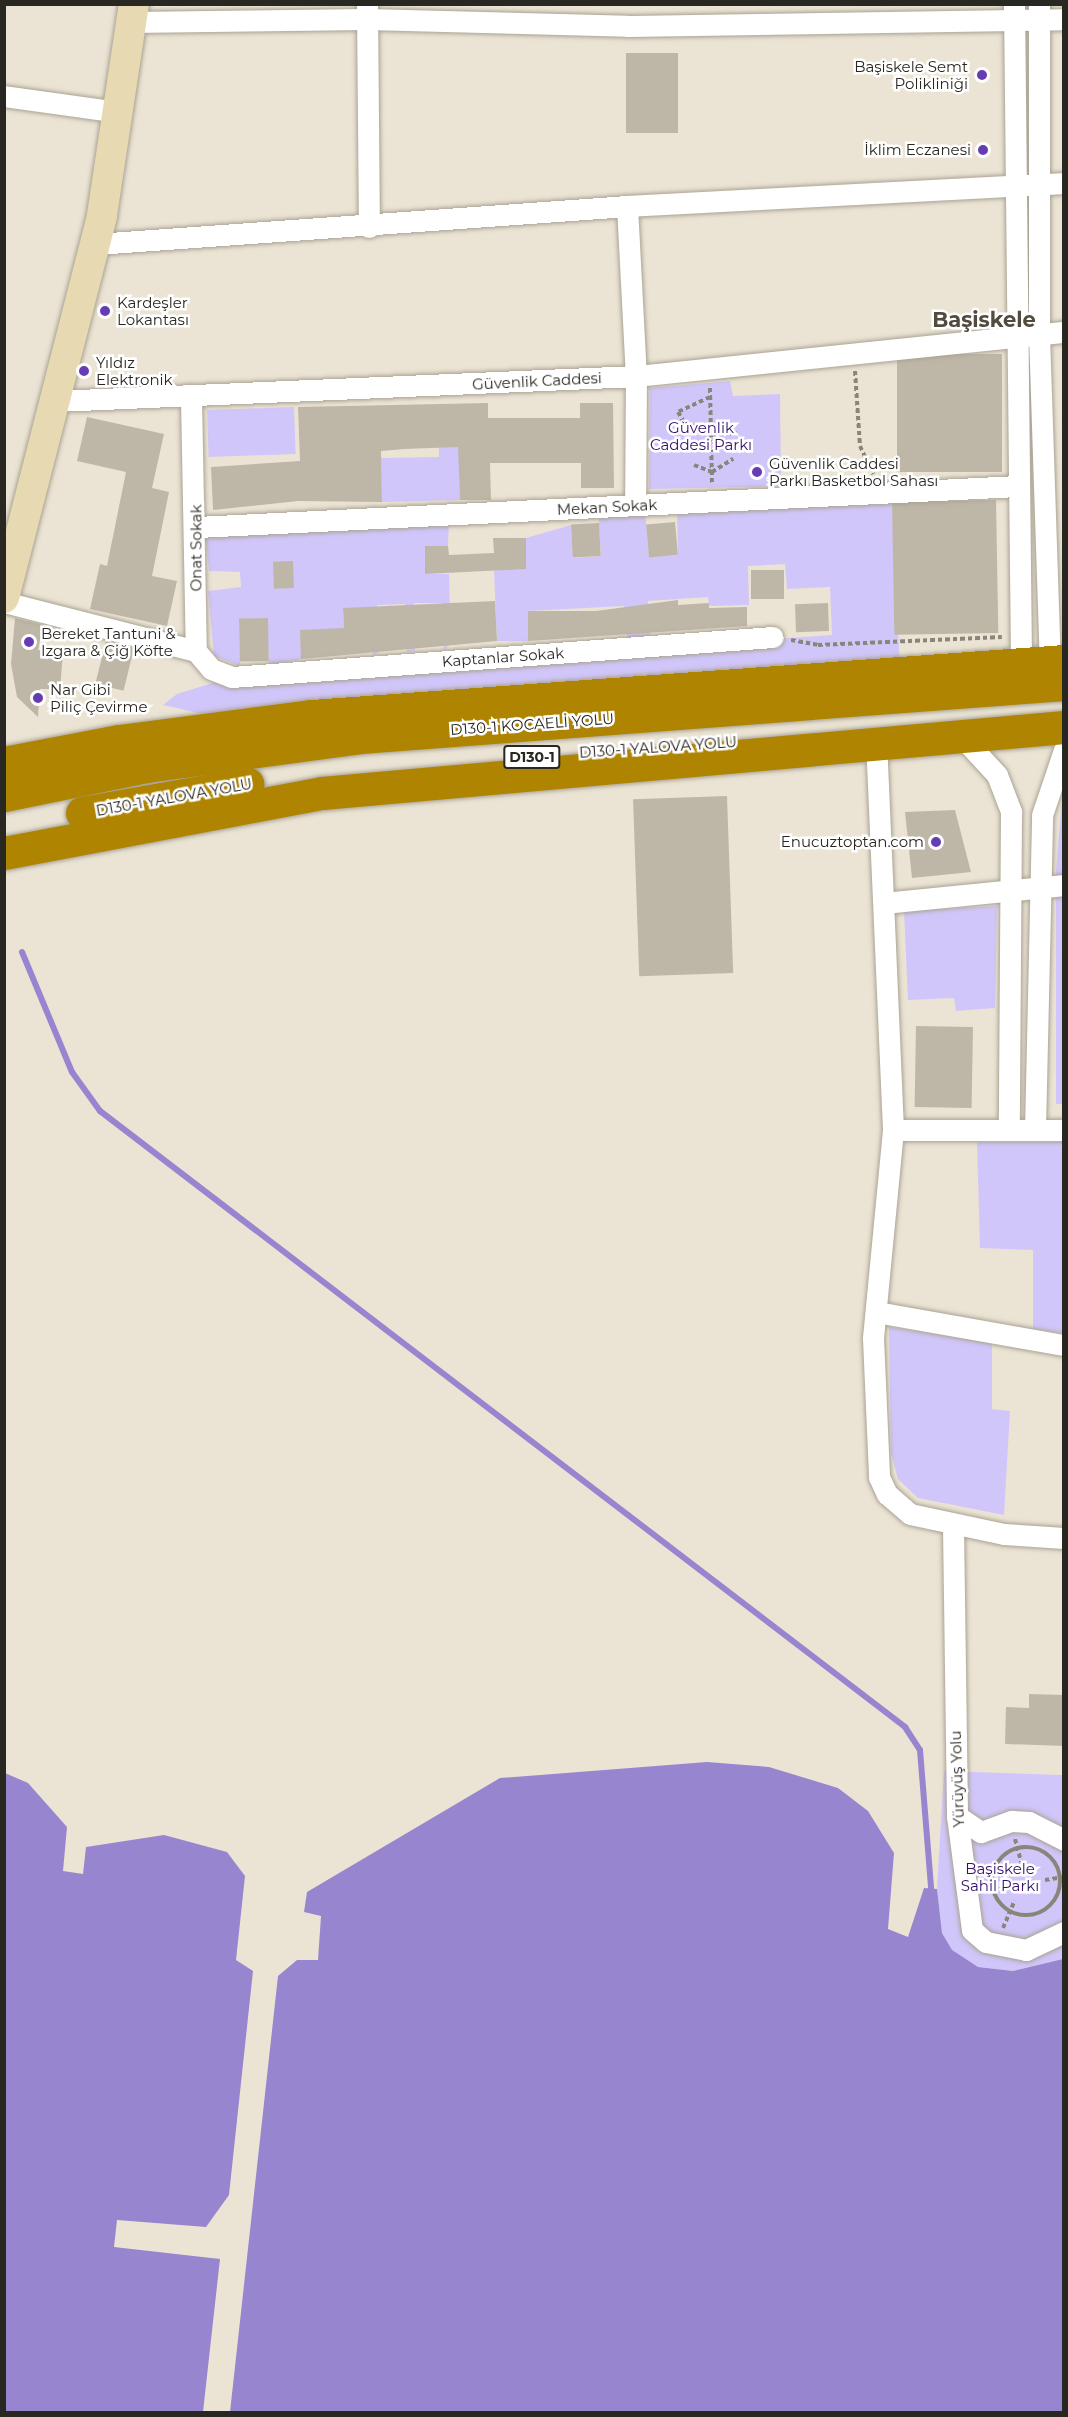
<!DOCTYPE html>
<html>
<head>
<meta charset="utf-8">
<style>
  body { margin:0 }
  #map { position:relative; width:1068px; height:2417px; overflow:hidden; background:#ebe4d4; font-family:Montserrat,sans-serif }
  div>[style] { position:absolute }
  .green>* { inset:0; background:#d1c6f9; transform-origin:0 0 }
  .water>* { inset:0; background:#9785d0 }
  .stream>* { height:6px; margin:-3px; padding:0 3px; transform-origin:3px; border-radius:3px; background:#9785d0 }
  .building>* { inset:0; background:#beb7a7; transform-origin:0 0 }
  .path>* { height:4px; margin-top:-2px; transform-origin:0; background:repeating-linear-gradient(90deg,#8a857a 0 4.5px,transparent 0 7.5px) }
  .path>.ring { margin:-2px; padding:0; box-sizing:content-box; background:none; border:4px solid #8a857a; border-radius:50% }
  .roads { filter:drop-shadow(0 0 2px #aaa394) drop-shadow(0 0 2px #aaa394) }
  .street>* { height:21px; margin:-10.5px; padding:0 10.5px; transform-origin:10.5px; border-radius:10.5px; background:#fff }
  .secondary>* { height:30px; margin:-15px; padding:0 15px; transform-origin:15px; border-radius:15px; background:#e7dab3 }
  .highway>* { height:33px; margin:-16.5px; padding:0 16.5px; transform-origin:16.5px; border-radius:16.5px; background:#ae8401 }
  .dots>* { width:16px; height:16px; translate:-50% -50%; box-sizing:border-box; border:3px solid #fff; border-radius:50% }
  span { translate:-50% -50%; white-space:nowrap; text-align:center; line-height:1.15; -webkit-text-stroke:5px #fff; paint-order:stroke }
  .shield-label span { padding:2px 4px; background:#fff; border:2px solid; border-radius:4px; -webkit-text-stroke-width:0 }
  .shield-label { font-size:14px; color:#292721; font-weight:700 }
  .poi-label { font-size:15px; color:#292721 }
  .right { translate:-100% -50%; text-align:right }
  .left { translate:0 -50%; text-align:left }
  .street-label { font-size:15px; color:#292721 }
  .park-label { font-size:15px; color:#330f68 }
  .district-label { font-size:21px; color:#524b3e; font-weight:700 }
  .frame { position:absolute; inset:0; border:6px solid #292721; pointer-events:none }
</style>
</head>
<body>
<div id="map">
  <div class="green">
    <i style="clip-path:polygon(730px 381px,733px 396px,780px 394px,781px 486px,649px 489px,650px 388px)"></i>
    <i style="clip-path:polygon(456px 404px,457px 447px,489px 446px,459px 457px,460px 500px,382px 502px,381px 458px,439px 457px,438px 405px)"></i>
    <i style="left:294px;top:407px;width:47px;height:87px;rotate:88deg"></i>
    <i style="clip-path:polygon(892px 504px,900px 668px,220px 718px,163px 705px,177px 694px,232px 677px,832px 635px,830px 587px,787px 589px,785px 564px,748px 566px,749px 605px,709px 606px,708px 597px,648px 601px,650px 636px,627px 639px,624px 606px,528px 611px,528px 641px,497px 641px,494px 570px,526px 569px,526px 538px,571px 525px,573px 558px,601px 556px,598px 511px,645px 510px,649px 557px,678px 555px,677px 509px)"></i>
    <i style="clip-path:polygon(449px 519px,448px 546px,425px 546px,425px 574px,449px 574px,451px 643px,444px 650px,442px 603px,414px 603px,415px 651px,407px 652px,405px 604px,377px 605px,378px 653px,373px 655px,371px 608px,343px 608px,344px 628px,301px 659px,269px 666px,267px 618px,239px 619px,240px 666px,214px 656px,208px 591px,241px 587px,240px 572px,209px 571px,205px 532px)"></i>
    <i style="clip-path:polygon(1063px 786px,1064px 1104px,1056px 1104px,1056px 871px)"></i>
    <i style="clip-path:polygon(997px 906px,995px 1008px,956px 1011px,954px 998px,908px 1000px,904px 911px)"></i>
    <i style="clip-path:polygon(977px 1142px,1063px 1142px,1063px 1333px,1033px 1329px,1033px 1250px,980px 1248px)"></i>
    <i style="clip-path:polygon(889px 1327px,992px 1343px,992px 1409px,1010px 1411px,1004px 1515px,918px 1498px,898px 1479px,891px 1453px)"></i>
    <i style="clip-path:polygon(944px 1771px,1063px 1775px,1063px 1959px,1013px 1971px,978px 1967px,952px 1951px,942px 1933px,937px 1889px)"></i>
  </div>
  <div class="water">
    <i style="clip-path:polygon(707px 1762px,769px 1767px,838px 1788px,868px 1811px,894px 1853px,888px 1929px,908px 1937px,924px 1888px,937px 1889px,942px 1933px,952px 1950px,978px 1967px,1013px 1971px,1063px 1959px,1063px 2412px,230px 2412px,278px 1976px,297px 1960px,318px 1960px,321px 1916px,304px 1912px,307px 1892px,500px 1778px)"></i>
    <i style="clip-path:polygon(5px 1773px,28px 1783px,67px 1827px,63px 1871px,83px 1874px,86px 1847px,164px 1835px,227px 1852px,245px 1876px,236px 1960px,253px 1971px,229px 2195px,206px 2227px,117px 2220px,114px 2247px,220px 2259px,203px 2412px,5px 2412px)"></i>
  </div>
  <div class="stream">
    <i style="left:22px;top:952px;width:130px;rotate:67.4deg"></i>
    <i style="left:72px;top:1072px;width:48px;rotate:54.3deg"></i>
    <i style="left:100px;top:1111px;width:1014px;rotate:37.42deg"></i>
    <i style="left:905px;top:1727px;width:27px;rotate:57deg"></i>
    <i style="left:920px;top:1750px;width:138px;rotate:85.4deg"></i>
  </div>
  <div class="building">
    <i style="left:678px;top:53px;width:80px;height:52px;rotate:90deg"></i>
    <i style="left:1002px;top:354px;width:118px;height:105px;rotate:90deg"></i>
    <i style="clip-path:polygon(488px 403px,488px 418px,580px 418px,580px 403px,613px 403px,614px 488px,581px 488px,581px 463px,490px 463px,491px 500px,460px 500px,458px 447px,404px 449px,381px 451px,382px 502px,298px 501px,213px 510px,211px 467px,300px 461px,298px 407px)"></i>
    <i style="clip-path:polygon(87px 417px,164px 434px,152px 488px,169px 492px,152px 576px,177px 581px,167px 626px,90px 609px,100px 564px,107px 566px,126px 472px,77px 461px)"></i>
    <i style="left:996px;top:500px;width:133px;height:104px;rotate:89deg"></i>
    <i style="left:675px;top:522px;width:33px;height:29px;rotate:85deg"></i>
    <i style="left:599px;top:523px;width:33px;height:28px;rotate:87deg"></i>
    <i style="clip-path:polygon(493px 538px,526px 538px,526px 569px,425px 574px,425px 546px,448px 546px,449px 555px,494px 553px)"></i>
    <i style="left:293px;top:561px;width:27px;height:20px;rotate:88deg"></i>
    <i style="left:751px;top:570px;width:33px;height:29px"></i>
    <i style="clip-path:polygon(678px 600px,678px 605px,709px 603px,709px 608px,747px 607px,747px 626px,528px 641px,528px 611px,596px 611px)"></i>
    <i style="clip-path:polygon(495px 601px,497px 641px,301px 659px,300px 630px,344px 628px,343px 608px)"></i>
    <i style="left:828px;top:603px;width:28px;height:33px;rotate:88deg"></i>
    <i style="clip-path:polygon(15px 618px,43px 625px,38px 650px,63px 653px,60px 689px,40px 689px,38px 717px,17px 697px,11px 664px)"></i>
    <i style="left:268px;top:618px;width:43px;height:29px;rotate:89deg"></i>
    <i style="left:106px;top:641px;width:29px;height:44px;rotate:14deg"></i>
    <i style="left:727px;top:796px;width:177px;height:94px;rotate:88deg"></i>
    <i style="clip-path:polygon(955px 810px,971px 872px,912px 878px,905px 812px)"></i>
    <i style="left:916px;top:1026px;width:57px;height:81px;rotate:1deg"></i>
    <i style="clip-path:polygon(1029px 1694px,1064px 1695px,1064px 1746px,1005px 1744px,1006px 1707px,1029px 1708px)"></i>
  </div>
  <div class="path">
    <i style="left:855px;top:371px;width:75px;rotate:86.2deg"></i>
    <i style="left:860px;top:446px;width:31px;rotate:65deg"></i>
    <i style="left:710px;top:388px;width:95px;rotate:88.8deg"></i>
    <i style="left:710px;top:397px;width:35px;rotate:155deg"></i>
    <i style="left:678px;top:412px;width:14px;rotate:60deg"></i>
    <i style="left:685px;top:424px;width:26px;rotate:11deg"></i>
    <i style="left:711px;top:435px;width:26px;rotate:-4deg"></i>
    <i style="left:694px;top:465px;width:19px;rotate:21deg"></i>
    <i style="left:712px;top:472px;width:25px;rotate:-32deg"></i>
    <i style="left:791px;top:640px;width:27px;rotate:10deg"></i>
    <i style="left:818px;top:645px;width:184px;rotate:-2.5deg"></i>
    <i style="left:1015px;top:1839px;width:24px;rotate:75deg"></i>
    <i class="ring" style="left:992px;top:1847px;width:64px;height:64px"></i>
    <i style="left:1045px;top:1880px;width:19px;rotate:-9deg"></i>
    <i style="left:1003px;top:1928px;width:30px;rotate:-67deg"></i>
  </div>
  <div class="roads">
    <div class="street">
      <i style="left:1014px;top:4px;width:660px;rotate:89.39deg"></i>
      <i style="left:1039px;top:4px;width:331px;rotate:90deg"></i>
      <i style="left:1039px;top:335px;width:327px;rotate:88.1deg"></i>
      <i style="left:367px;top:6px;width:221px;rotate:89.5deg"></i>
      <i style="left:131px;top:22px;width:236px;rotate:-0.7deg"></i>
      <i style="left:367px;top:19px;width:260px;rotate:1.5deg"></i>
      <i style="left:627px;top:26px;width:437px;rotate:-0.9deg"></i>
      <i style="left:4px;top:96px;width:115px;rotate:8deg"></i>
      <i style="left:627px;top:206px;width:170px;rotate:87deg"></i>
      <i style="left:636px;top:376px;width:129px;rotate:90.4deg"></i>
      <i style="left:96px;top:244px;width:532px;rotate:-4.09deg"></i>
      <i style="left:627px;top:206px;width:438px;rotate:-3deg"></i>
      <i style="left:191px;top:398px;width:253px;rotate:88.9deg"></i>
      <i style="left:196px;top:651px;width:23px;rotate:50deg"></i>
      <i style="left:211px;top:669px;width:22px;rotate:21deg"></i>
      <i style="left:232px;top:677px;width:542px;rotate:-4.23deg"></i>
      <i style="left:55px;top:401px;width:582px;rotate:-2.46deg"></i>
      <i style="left:636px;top:376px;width:430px;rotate:-5.9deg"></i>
      <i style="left:197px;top:527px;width:822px;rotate:-2.86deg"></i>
      <i style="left:4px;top:602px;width:198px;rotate:14.3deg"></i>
      <i style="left:961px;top:736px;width:53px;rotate:47.3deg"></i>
      <i style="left:997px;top:775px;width:40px;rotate:69deg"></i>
      <i style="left:1011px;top:812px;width:317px;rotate:90.4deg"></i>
      <i style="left:876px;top:740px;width:390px;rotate:87.5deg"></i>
      <i style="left:893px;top:1130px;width:209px;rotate:95.5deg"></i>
      <i style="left:873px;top:1338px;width:139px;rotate:87.5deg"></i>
      <i style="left:879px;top:1477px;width:19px;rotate:65deg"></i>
      <i style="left:887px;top:1494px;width:30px;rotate:41deg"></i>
      <i style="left:910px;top:1514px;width:96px;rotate:12deg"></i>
      <i style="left:1004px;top:1534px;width:60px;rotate:3.8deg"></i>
      <i style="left:884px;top:903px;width:181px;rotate:-5.7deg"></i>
      <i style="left:893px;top:1130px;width:171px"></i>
      <i style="left:1035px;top:1130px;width:315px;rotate:-88.7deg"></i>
      <i style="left:1042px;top:815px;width:69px;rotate:-71.3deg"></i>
      <i style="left:876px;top:1312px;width:191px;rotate:10deg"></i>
      <i style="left:953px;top:1526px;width:290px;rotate:89.2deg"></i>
      <i style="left:957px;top:1816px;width:115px;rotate:82.5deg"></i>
      <i style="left:972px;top:1930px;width:18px;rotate:41deg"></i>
      <i style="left:986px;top:1942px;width:41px;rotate:11.3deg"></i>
      <i style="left:1026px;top:1950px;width:42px;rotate:-25.3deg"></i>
      <i style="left:957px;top:1816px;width:29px;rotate:34deg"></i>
      <i style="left:981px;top:1832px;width:33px;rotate:-20deg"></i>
      <i style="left:1012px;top:1821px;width:17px;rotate:3deg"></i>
      <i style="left:1029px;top:1822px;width:39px;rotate:27deg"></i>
    </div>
    <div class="secondary">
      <i style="left:4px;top:598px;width:395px;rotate:-75.6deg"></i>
      <i style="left:102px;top:215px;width:213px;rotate:-81.4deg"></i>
    </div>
    <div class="highway">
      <i style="left:4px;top:763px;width:117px;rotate:-10.8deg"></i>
      <i style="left:119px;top:741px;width:195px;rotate:-7.4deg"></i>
      <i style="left:312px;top:716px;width:754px;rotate:-4.18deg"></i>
      <i style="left:4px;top:795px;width:145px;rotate:-11.5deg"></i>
      <i style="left:146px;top:766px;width:216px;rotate:-7.7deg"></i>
      <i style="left:360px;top:737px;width:706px;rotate:-4.31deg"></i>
      <i style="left:82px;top:813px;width:168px;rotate:-10deg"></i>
      <i style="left:4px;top:853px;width:324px;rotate:-10.7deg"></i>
      <i style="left:322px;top:793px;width:745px;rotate:-5.08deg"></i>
    </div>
  </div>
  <div class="dots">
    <i style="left:982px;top:75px;background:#653cb4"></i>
    <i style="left:983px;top:150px;background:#653cb4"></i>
    <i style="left:105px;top:311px;background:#653cb4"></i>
    <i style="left:84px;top:371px;background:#653cb4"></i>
    <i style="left:757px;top:472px;background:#653cb4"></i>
    <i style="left:29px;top:642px;background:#653cb4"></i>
    <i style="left:38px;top:698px;background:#653cb4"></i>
    <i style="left:936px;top:842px;background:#653cb4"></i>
  </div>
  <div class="shield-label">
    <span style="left:532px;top:757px">D130-1</span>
  </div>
  <div class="poi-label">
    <span class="right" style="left:968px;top:75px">Başiskele Semt<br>Polikliniği</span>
    <span class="right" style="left:971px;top:150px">İklim Eczanesi</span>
    <span class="left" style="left:117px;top:311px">Kardeşler<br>Lokantası</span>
    <span class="left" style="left:96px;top:371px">Yıldız<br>Elektronik</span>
    <span class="left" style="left:769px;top:472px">Güvenlik Caddesi<br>Parkı Basketbol Sahası</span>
    <span class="left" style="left:41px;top:642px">Bereket Tantuni &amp;<br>Izgara &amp; Çiğ Köfte</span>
    <span class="left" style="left:50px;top:698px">Nar Gibi<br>Piliç Çevirme</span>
    <span class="right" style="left:924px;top:842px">Enucuztoptan.com</span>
  </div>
  <div class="street-label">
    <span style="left:537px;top:381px;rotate:-3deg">Güvenlik Caddesi</span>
    <span style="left:607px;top:507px;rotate:-3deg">Mekan Sokak</span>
    <span style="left:196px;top:548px;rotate:-90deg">Onat Sokak</span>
    <span style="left:503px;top:657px;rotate:-4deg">Kaptanlar Sokak</span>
    <span style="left:532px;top:724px;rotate:-4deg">D130-1 KOCAELİ YOLU</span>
    <span style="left:658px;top:747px;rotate:-4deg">D130-1 YALOVA YOLU</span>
    <span style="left:174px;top:797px;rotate:-10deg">D130-1 YALOVA YOLU</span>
    <span style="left:957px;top:1779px;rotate:-92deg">Yürüyüş Yolu</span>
  </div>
  <div class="park-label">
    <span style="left:701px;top:436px">Güvenlik<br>Caddesi Parkı</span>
    <span style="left:1000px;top:1877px">Başiskele<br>Sahil Parkı</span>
  </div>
  <div class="district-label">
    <span style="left:984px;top:320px">Başiskele</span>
  </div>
  <div class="frame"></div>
</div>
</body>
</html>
